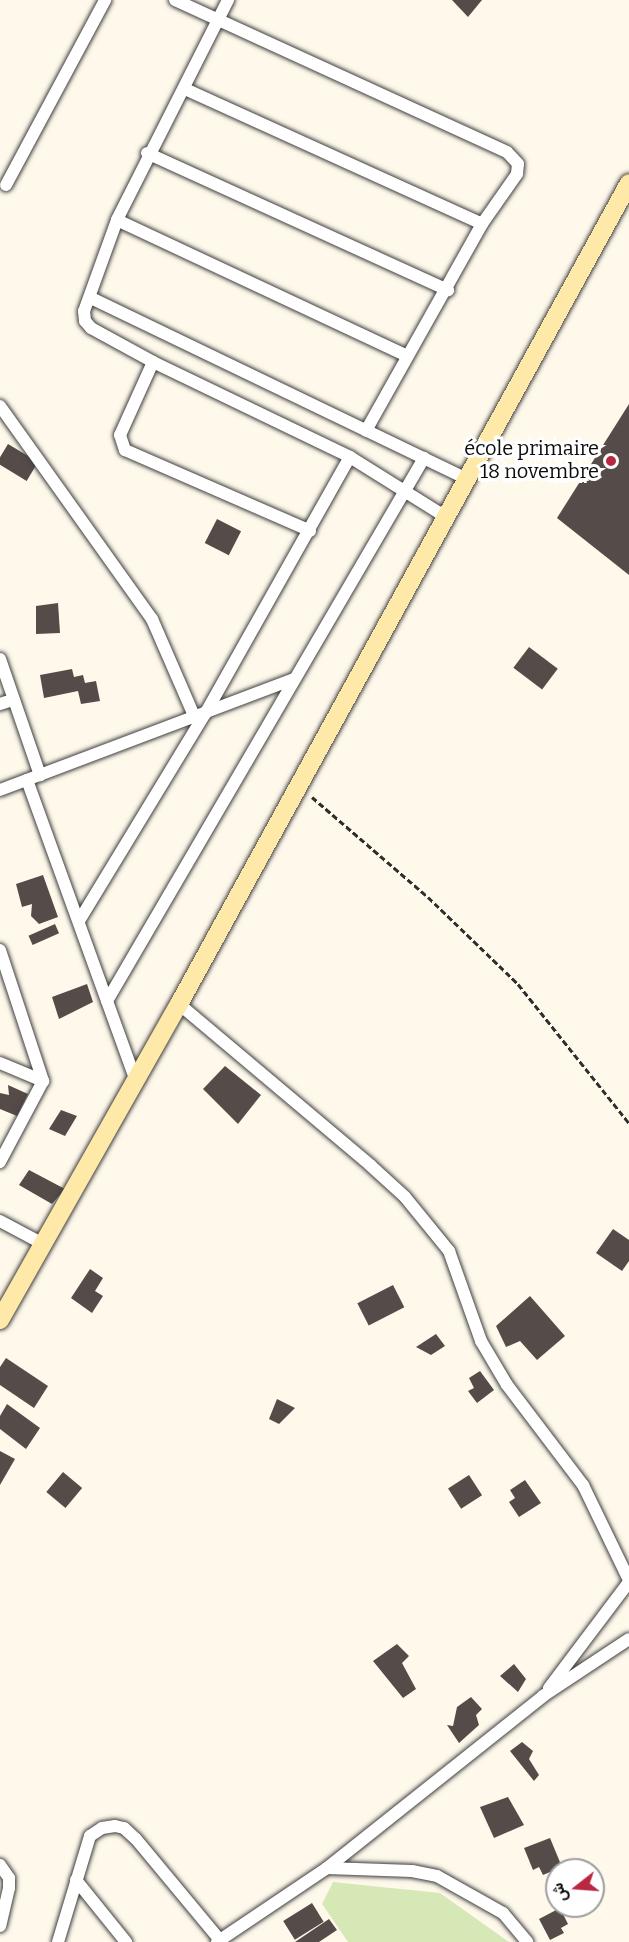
<!DOCTYPE html>
<html>
<head>
<meta charset="utf-8">
<style>
  body { margin:0 }
  #map { position:relative; width:629px; height:1942px; overflow:hidden; background:#fff9ec; font-family:Bitter,Vazirmatn,serif }
  div>[style] { position:absolute }
  .green>* { inset:0; background:#d7e8b7 }
  .building>* { inset:0; background:#554c49; transform-origin:0 0 }
  .path>* { height:3px; margin-top:-1.5px; transform-origin:0; background:repeating-linear-gradient(90deg,#2e2e2e 0 6px,transparent 0 9px) }
  .roads { filter:drop-shadow(0 0 2px #3f3f3f) drop-shadow(0 0 2px #3f3f3f) }
  .street>* { height:12px; margin:-6px; padding:0 6px; transform-origin:6px; border-radius:6px; background:#fff }
  .secondary>* { height:18px; margin:-9px; padding:0 9px; transform-origin:9px; border-radius:9px; background:#fee9a8 }
  .dots>* { width:16px; height:16px; translate:-50% -50%; box-sizing:border-box; border:3px solid #fff; border-radius:50% }
  span { translate:-50% -50%; white-space:nowrap; text-align:center; line-height:1.15; -webkit-text-stroke:6px #fff; paint-order:stroke }
  .poi-label { font-size:20px; color:#0c0c0c }
  .right { translate:-100% -50%; text-align:right }
  .north { position:absolute; left:545px; top:1858px; width:60px; height:60px; box-sizing:border-box; background:#fff; border:2px solid #9e9e9e; border-radius:50%; rotate:253deg; font-size:16px; font-weight:700; line-height:24px; text-align:center; color:#0c0c0c }
  .north::after { content:''; display:block; margin:auto; width:21px; height:27px; background:#ba2741; clip-path:polygon(50% 0,100% 100%,50% 72%,0 100%) }
</style>
</head>
<body>
<div id="map">
  <div class="green">
    <i style="clip-path:polygon(333px 1882px,440px 1893px,509px 1942px,348px 1942px,322px 1904px)"></i>
  </div>
  <div class="building">
    <i style="clip-path:polygon(452px 0,482px 0,468px 17px)"></i>
    <i style="clip-path:polygon(629px 404px,629px 575px,557px 518px)"></i>
    <i style="left:8px;top:444px;width:35px;height:22px;rotate:31deg"></i>
    <i style="left:217px;top:519px;width:27px;height:27px;rotate:27deg"></i>
    <i style="clip-path:polygon(58px 603px,60px 633px,36px 634px,36px 606px)"></i>
    <i style="left:529px;top:647px;width:36px;height:26px;rotate:37deg"></i>
    <i style="clip-path:polygon(72px 669px,74px 677px,83px 675px,85px 683px,96px 681px,100px 701px,81px 704px,78px 691px,44px 698px,40px 675px)"></i>
    <i style="clip-path:polygon(43px 875px,58px 917px,39px 924px,31px 916px,32px 904px,22px 907px,16px 884px)"></i>
    <i style="left:55px;top:924px;width:10px;height:29px;rotate:66deg"></i>
    <i style="clip-path:polygon(87px 984px,93px 1002px,59px 1019px,52px 997px)"></i>
    <i style="clip-path:polygon(225px 1066px,261px 1095px,238px 1124px,203px 1089px)"></i>
    <i style="clip-path:polygon(8px 1085px,28px 1094px,17px 1116px,0 1109px,0 1093px,9px 1095px)"></i>
    <i style="clip-path:polygon(61px 1110px,77px 1116px,65px 1136px,49px 1129px)"></i>
    <i style="clip-path:polygon(29px 1170px,65px 1189px,52px 1204px,19px 1185px)"></i>
    <i style="clip-path:polygon(613px 1229px,629px 1240px,629px 1261px,622px 1271px,596px 1253px)"></i>
    <i style="clip-path:polygon(90px 1269px,103px 1278px,95px 1291px,103px 1296px,92px 1313px,71px 1298px)"></i>
    <i style="left:393px;top:1285px;width:25px;height:40px;rotate:63deg"></i>
    <i style="clip-path:polygon(530px 1296px,565px 1336px,537px 1360px,520px 1341px,506px 1347px,496px 1326px)"></i>
    <i style="clip-path:polygon(436px 1334px,445px 1346px,431px 1355px,416px 1347px)"></i>
    <i style="clip-path:polygon(6px 1358px,48px 1386px,34px 1408px,0 1385px,0 1367px)"></i>
    <i style="clip-path:polygon(480px 1371px,494px 1390px,477px 1403px,468px 1391px,474px 1388px,469px 1378px)"></i>
    <i style="clip-path:polygon(277px 1399px,295px 1408px,279px 1424px,269px 1419px)"></i>
    <i style="clip-path:polygon(7px 1404px,40px 1428px,26px 1449px,0 1429px,0 1416px)"></i>
    <i style="clip-path:polygon(0 1451px,15px 1459px,0 1485px)"></i>
    <i style="left:63px;top:1472px;width:25px;height:26px;rotate:40deg"></i>
    <i style="left:469px;top:1475px;width:24px;height:25px;rotate:57deg"></i>
    <i style="clip-path:polygon(525px 1480px,541px 1503px,519px 1517px,509px 1502px,515px 1498px,510px 1490px)"></i>
    <i style="clip-path:polygon(397px 1644px,409px 1656px,402px 1663px,416px 1689px,403px 1698px,373px 1661px)"></i>
    <i style="clip-path:polygon(514px 1664px,526px 1679px,518px 1692px,500px 1676px)"></i>
    <i style="clip-path:polygon(471px 1697px,482px 1709px,476px 1715px,479px 1725px,459px 1743px,447px 1725px,453px 1726px,457px 1707px)"></i>
    <i style="clip-path:polygon(522px 1742px,533px 1751px,529px 1759px,539px 1775px,534px 1781px,510px 1751px)"></i>
    <i style="clip-path:polygon(508px 1797px,524px 1825px,494px 1838px,480px 1807px)"></i>
    <i style="clip-path:polygon(550px 1838px,562px 1867px,543px 1875px,539px 1867px,533px 1870px,524px 1848px)"></i>
    <i style="left:312px;top:1903px;width:22px;height:34px;rotate:58deg"></i>
    <i style="clip-path:polygon(560px 1908px,568px 1924px,561px 1928px,564px 1933px,550px 1940px,539px 1919px)"></i>
    <i style="clip-path:polygon(329px 1919px,337px 1930px,319px 1942px,295px 1942px)"></i>
  </div>
  <div class="path">
    <i style="left:312px;top:797px;width:153px;rotate:40.8deg"></i>
    <i style="left:428px;top:897px;width:125px;rotate:44deg"></i>
    <i style="left:518px;top:984px;width:178px;rotate:51.4deg"></i>
  </div>
  <div class="roads">
    <div class="street">
      <i style="left:175px;top:0;width:365px;rotate:24.6deg"></i>
      <i style="left:507px;top:152px;width:16px;rotate:47deg"></i>
      <i style="left:518px;top:164px;width:10px;rotate:96deg"></i>
      <i style="left:517px;top:174px;width:61px;rotate:125deg"></i>
      <i style="left:482px;top:224px;width:237px;rotate:119.3deg"></i>
      <i style="left:228px;top:0;width:246px;rotate:116.8deg"></i>
      <i style="left:117px;top:220px;width:97px;rotate:109.9deg"></i>
      <i style="left:84px;top:311px;width:10px;rotate:84deg"></i>
      <i style="left:85px;top:321px;width:9px;rotate:49deg"></i>
      <i style="left:91px;top:328px;width:71px;rotate:28.7deg"></i>
      <i style="left:153px;top:362px;width:219px;rotate:25.7deg"></i>
      <i style="left:350px;top:457px;width:113px;rotate:32deg"></i>
      <i style="left:185px;top:89px;width:326px;rotate:24.4deg"></i>
      <i style="left:147px;top:153px;width:331px;rotate:24.5deg"></i>
      <i style="left:6px;top:185px;width:210px;rotate:-61.8deg"></i>
      <i style="left:117px;top:220px;width:320px;rotate:25.1deg"></i>
      <i style="left:91px;top:298px;width:417px;rotate:25.7deg"></i>
      <i style="left:153px;top:362px;width:80px;rotate:114.3deg"></i>
      <i style="left:120px;top:435px;width:16px;rotate:72deg"></i>
      <i style="left:125px;top:450px;width:202px;rotate:23.6deg"></i>
      <i style="left:0;top:406px;width:262px;rotate:54.5deg"></i>
      <i style="left:152px;top:619px;width:108px;rotate:66.5deg"></i>
      <i style="left:0;top:659px;width:123px;rotate:71deg"></i>
      <i style="left:0;top:704px;width:13px;rotate:-18deg"></i>
      <i style="left:27px;top:780px;width:318px;rotate:70.1deg"></i>
      <i style="left:0;top:790px;width:314px;rotate:-20.7deg"></i>
      <i style="left:79px;top:921px;width:242px;rotate:-58.7deg"></i>
      <i style="left:205px;top:714px;width:295px;rotate:-60.6deg"></i>
      <i style="left:0;top:950px;width:138px;rotate:71.8deg"></i>
      <i style="left:43px;top:1081px;width:92px;rotate:118deg"></i>
      <i style="left:107px;top:1001px;width:629px;rotate:-59.72deg"></i>
      <i style="left:179px;top:1004px;width:250px;rotate:40.1deg"></i>
      <i style="left:370px;top:1165px;width:47px;rotate:42.4deg"></i>
      <i style="left:405px;top:1197px;width:70px;rotate:50.8deg"></i>
      <i style="left:449px;top:1251px;width:96px;rotate:70.4deg"></i>
      <i style="left:481px;top:1341px;width:51px;rotate:59.4deg"></i>
      <i style="left:507px;top:1385px;width:126px;rotate:52.8deg"></i>
      <i style="left:583px;top:1485px;width:106px;rotate:64.2deg"></i>
      <i style="left:0;top:1063px;width:47px;rotate:22.7deg"></i>
      <i style="left:0;top:1221px;width:49px;rotate:28.1deg"></i>
      <i style="left:549px;top:1688px;width:133px;rotate:-53deg"></i>
      <i style="left:0;top:1865px;width:16px;rotate:55deg"></i>
      <i style="left:9px;top:1878px;width:10px;rotate:90deg"></i>
      <i style="left:9px;top:1888px;width:39px;rotate:103deg"></i>
      <i style="left:327px;top:1868px;width:85px;rotate:2deg"></i>
      <i style="left:412px;top:1871px;width:25px;rotate:11deg"></i>
      <i style="left:437px;top:1876px;width:76px;rotate:29.3deg"></i>
      <i style="left:503px;top:1913px;width:38px;rotate:50deg"></i>
      <i style="left:76px;top:1880px;width:80px;rotate:51.1deg"></i>
      <i style="left:58px;top:1942px;width:111px;rotate:-73.2deg"></i>
      <i style="left:90px;top:1836px;width:14px;rotate:-34deg"></i>
      <i style="left:102px;top:1828px;width:13px;rotate:-9deg"></i>
      <i style="left:115px;top:1826px;width:9px;rotate:13deg"></i>
      <i style="left:124px;top:1828px;width:16px;rotate:43deg"></i>
      <i style="left:136px;top:1839px;width:131px;rotate:50.3deg"></i>
      <i style="left:217px;top:1942px;width:133px;rotate:-33.9deg"></i>
      <i style="left:327px;top:1868px;width:276px;rotate:-38.5deg"></i>
      <i style="left:543px;top:1696px;width:103px;rotate:-33.5deg"></i>
    </div>
    <div class="secondary">
      <i style="left:0;top:1320px;width:363px;rotate:-60.5deg"></i>
      <i style="left:179px;top:1004px;width:936px;rotate:-61.27deg"></i>
    </div>
  </div>
  <div class="dots">
    <i style="left:611px;top:461px;background:#ba2741"></i>
  </div>
  <div class="poi-label">
    <span class="right" style="left:599px;top:460px">école primaire<br>18 novembre</span>
  </div>
  <div class="north">ش</div>
</div>
</body>
</html>
